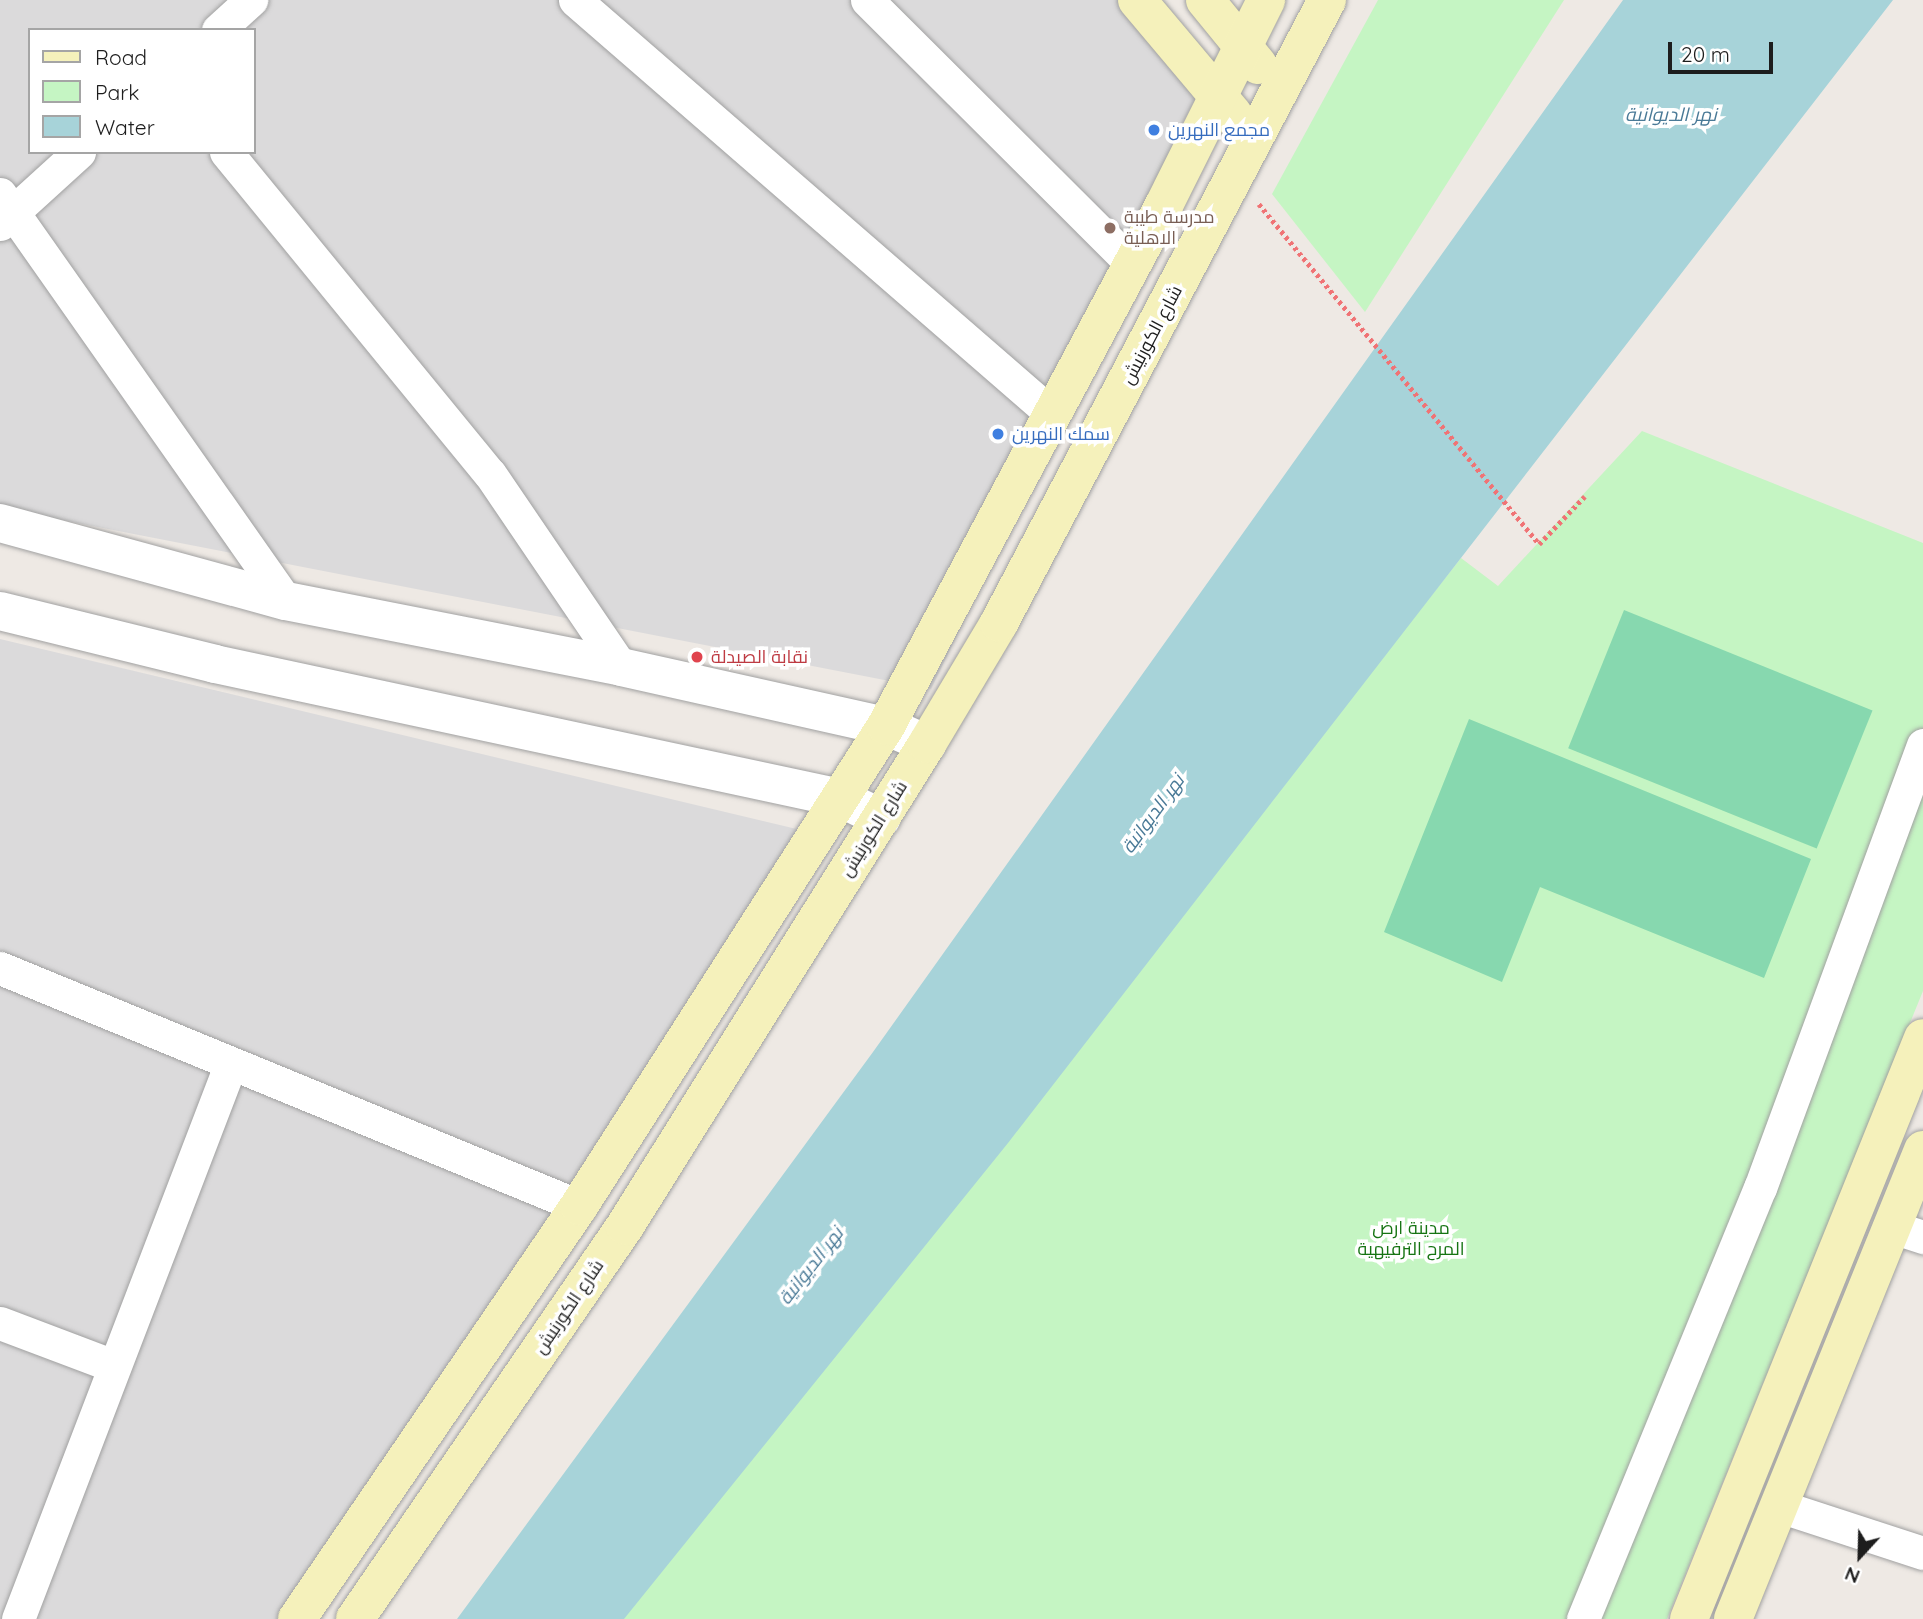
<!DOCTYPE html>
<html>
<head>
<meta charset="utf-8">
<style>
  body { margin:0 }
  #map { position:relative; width:1923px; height:1619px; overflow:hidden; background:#eee9e4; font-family:Quicksand,Cairo,sans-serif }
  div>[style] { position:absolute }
  .residential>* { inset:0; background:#dbdadb }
  .park>* { inset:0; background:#c5f5c3 }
  .pitch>* { inset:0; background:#87d8af; transform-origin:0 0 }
  .water>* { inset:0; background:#a7d3d9 }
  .path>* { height:4.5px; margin-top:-2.25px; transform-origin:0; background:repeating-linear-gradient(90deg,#f07375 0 3.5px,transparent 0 7px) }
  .roads { filter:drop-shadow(0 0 2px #a1a1a1) drop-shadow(0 0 2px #a1a1a1) }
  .minor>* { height:33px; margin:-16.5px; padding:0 16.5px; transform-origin:16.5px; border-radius:16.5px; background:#fff }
  .tertiary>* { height:38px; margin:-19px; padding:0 19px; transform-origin:19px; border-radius:19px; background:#fff }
  .secondary>* { height:38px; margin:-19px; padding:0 19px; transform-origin:19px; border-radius:19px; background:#f5f1bb }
  .dots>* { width:19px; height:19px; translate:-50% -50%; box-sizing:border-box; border:4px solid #fff; border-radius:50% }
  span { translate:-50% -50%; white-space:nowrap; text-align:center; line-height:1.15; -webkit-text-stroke:7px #fff; paint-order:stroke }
  .shop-label { font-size:18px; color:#366cbe }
  .left { translate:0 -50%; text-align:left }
  .education-label { font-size:18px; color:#785e54 }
  .street-label { font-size:18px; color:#1d1d1d }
  .health-label { font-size:18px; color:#be3a42 }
  .park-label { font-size:18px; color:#167413 }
  .water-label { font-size:19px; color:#4a7a97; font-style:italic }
  .legend { position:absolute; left:28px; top:28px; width:228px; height:126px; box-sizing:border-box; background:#fff; border:2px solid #a5a5a5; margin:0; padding:9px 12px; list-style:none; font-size:21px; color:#1d1d1d }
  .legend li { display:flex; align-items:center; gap:14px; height:35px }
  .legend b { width:35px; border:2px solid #a5a5a5 }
  .north { position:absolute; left:1825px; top:1521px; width:70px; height:70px; -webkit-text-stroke:5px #fff; paint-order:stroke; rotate:202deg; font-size:19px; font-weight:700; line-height:28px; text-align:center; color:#1d1d1d }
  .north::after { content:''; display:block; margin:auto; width:24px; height:32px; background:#1d1d1d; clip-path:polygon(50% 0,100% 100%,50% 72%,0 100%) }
  .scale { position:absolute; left:1668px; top:42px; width:105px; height:32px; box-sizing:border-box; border:4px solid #1d1d1d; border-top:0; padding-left:9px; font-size:21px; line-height:24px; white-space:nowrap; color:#1d1d1d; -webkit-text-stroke:5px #fff; paint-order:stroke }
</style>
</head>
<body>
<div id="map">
  <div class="residential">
    <i style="clip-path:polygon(evenodd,0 0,1121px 0,1214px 109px,931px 689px,0 508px,0 0,30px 30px,254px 30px,254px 152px,30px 152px,30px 30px)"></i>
    <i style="clip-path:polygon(0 639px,805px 831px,305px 1619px,0 1619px)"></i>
  </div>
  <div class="park">
    <i style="clip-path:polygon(1378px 0,1564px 0,1365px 312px,1272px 194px)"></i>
    <i style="clip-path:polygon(1642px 431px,1923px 543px,1923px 991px,1667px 1619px,623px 1619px,1461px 558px,1498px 586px)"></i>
  </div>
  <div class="pitch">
    <i style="left:1624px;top:610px;width:268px;height:149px;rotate:22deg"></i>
    <i style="clip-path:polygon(1469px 719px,1811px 859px,1764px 978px,1540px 887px,1502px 982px,1384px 932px)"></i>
  </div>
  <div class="water">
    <i style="clip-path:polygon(1623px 0,1893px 0,1008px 1143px,624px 1619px,457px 1619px,873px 1052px)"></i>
  </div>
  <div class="path">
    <i style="left:1259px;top:204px;width:440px;rotate:50.5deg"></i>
    <i style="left:1539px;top:544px;width:66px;rotate:-46.2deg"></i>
  </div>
  <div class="roads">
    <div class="minor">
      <i style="left:575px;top:0;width:633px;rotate:40.96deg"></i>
      <i style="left:867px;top:0;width:374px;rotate:44.9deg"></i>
      <i style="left:218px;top:30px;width:45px;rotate:-42.3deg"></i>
      <i style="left:226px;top:152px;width:416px;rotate:50.7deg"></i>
      <i style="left:490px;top:474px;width:233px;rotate:55.8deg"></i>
      <i style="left:0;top:194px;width:497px;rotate:54.9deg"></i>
      <i style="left:0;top:224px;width:107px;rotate:-42.3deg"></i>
      <i style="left:0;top:968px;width:626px;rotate:22.35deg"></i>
      <i style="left:1892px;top:1227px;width:33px;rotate:18deg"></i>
      <i style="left:0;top:1323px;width:122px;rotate:20.7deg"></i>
      <i style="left:1779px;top:1506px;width:151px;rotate:18.1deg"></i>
      <i style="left:18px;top:1619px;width:595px;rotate:-69.04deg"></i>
      <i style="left:1583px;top:1619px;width:466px;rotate:-67.7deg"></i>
      <i style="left:1760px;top:1188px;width:472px;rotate:-69.8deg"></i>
    </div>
    <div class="tertiary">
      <i style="left:0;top:523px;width:296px;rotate:15.3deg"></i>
      <i style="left:286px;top:601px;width:341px;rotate:11.1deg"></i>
      <i style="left:621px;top:667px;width:271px;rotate:12.6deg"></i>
      <i style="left:886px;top:726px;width:45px;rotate:23.7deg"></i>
      <i style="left:0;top:611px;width:221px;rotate:13.8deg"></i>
      <i style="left:215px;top:664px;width:639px;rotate:12.1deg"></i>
      <i style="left:840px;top:798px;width:46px;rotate:26deg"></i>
    </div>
    <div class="secondary">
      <i style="left:1137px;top:0;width:149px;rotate:49.9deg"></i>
      <i style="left:1205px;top:0;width:84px;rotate:50.8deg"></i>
      <i style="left:297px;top:1619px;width:500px;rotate:-55.67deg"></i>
      <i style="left:579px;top:1206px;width:570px;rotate:-57.4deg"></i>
      <i style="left:886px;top:726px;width:591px;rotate:-61.92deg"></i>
      <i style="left:1164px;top:205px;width:229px;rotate:-63.5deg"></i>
      <i style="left:355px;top:1619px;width:477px;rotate:-55.5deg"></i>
      <i style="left:625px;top:1226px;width:569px;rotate:-57.93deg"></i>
      <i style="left:927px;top:744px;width:141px;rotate:-59.2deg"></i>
      <i style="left:999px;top:623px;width:704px;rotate:-62.23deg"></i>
      <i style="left:1689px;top:1619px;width:626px;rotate:-68.06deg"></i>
      <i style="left:1733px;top:1619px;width:506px;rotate:-67.95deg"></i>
    </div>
  </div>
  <div class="dots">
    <i style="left:1154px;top:130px;background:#3f7fe0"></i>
    <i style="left:1110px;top:228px;background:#8d6e63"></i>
    <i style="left:998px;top:434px;background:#3f7fe0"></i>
    <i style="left:697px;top:657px;background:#e0444e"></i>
  </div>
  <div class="shop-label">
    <span class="left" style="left:1168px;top:130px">مجمع النهرين</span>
    <span class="left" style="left:1012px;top:434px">سمك النهرين</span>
  </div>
  <div class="education-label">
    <span class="left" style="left:1124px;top:228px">مدرسة طيبة<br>الاهلية</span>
  </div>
  <div class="street-label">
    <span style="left:1152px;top:335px;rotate:-62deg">شارع الكورنيش</span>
    <span style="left:874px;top:829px;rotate:-58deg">شارع الكورنيش</span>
    <span style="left:569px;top:1307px;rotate:-56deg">شارع الكورنيش</span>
  </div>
  <div class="health-label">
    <span class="left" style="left:711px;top:657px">نقابة الصيدلة</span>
  </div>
  <div class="park-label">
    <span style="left:1411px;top:1239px">مدينة ارض<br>المرح الترفيهية</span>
  </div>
  <div class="water-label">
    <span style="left:1671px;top:115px">نهر الديوانية</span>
    <span style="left:1153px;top:814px;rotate:-54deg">نهر الديوانية</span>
    <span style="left:811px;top:1266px;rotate:-52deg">نهر الديوانية</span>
  </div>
  <ul class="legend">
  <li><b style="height:9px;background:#f5f1bb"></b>Road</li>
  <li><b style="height:19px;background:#c5f5c3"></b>Park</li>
  <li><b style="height:19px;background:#a7d3d9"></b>Water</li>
  </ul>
  <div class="north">N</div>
  <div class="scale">20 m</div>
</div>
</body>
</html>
